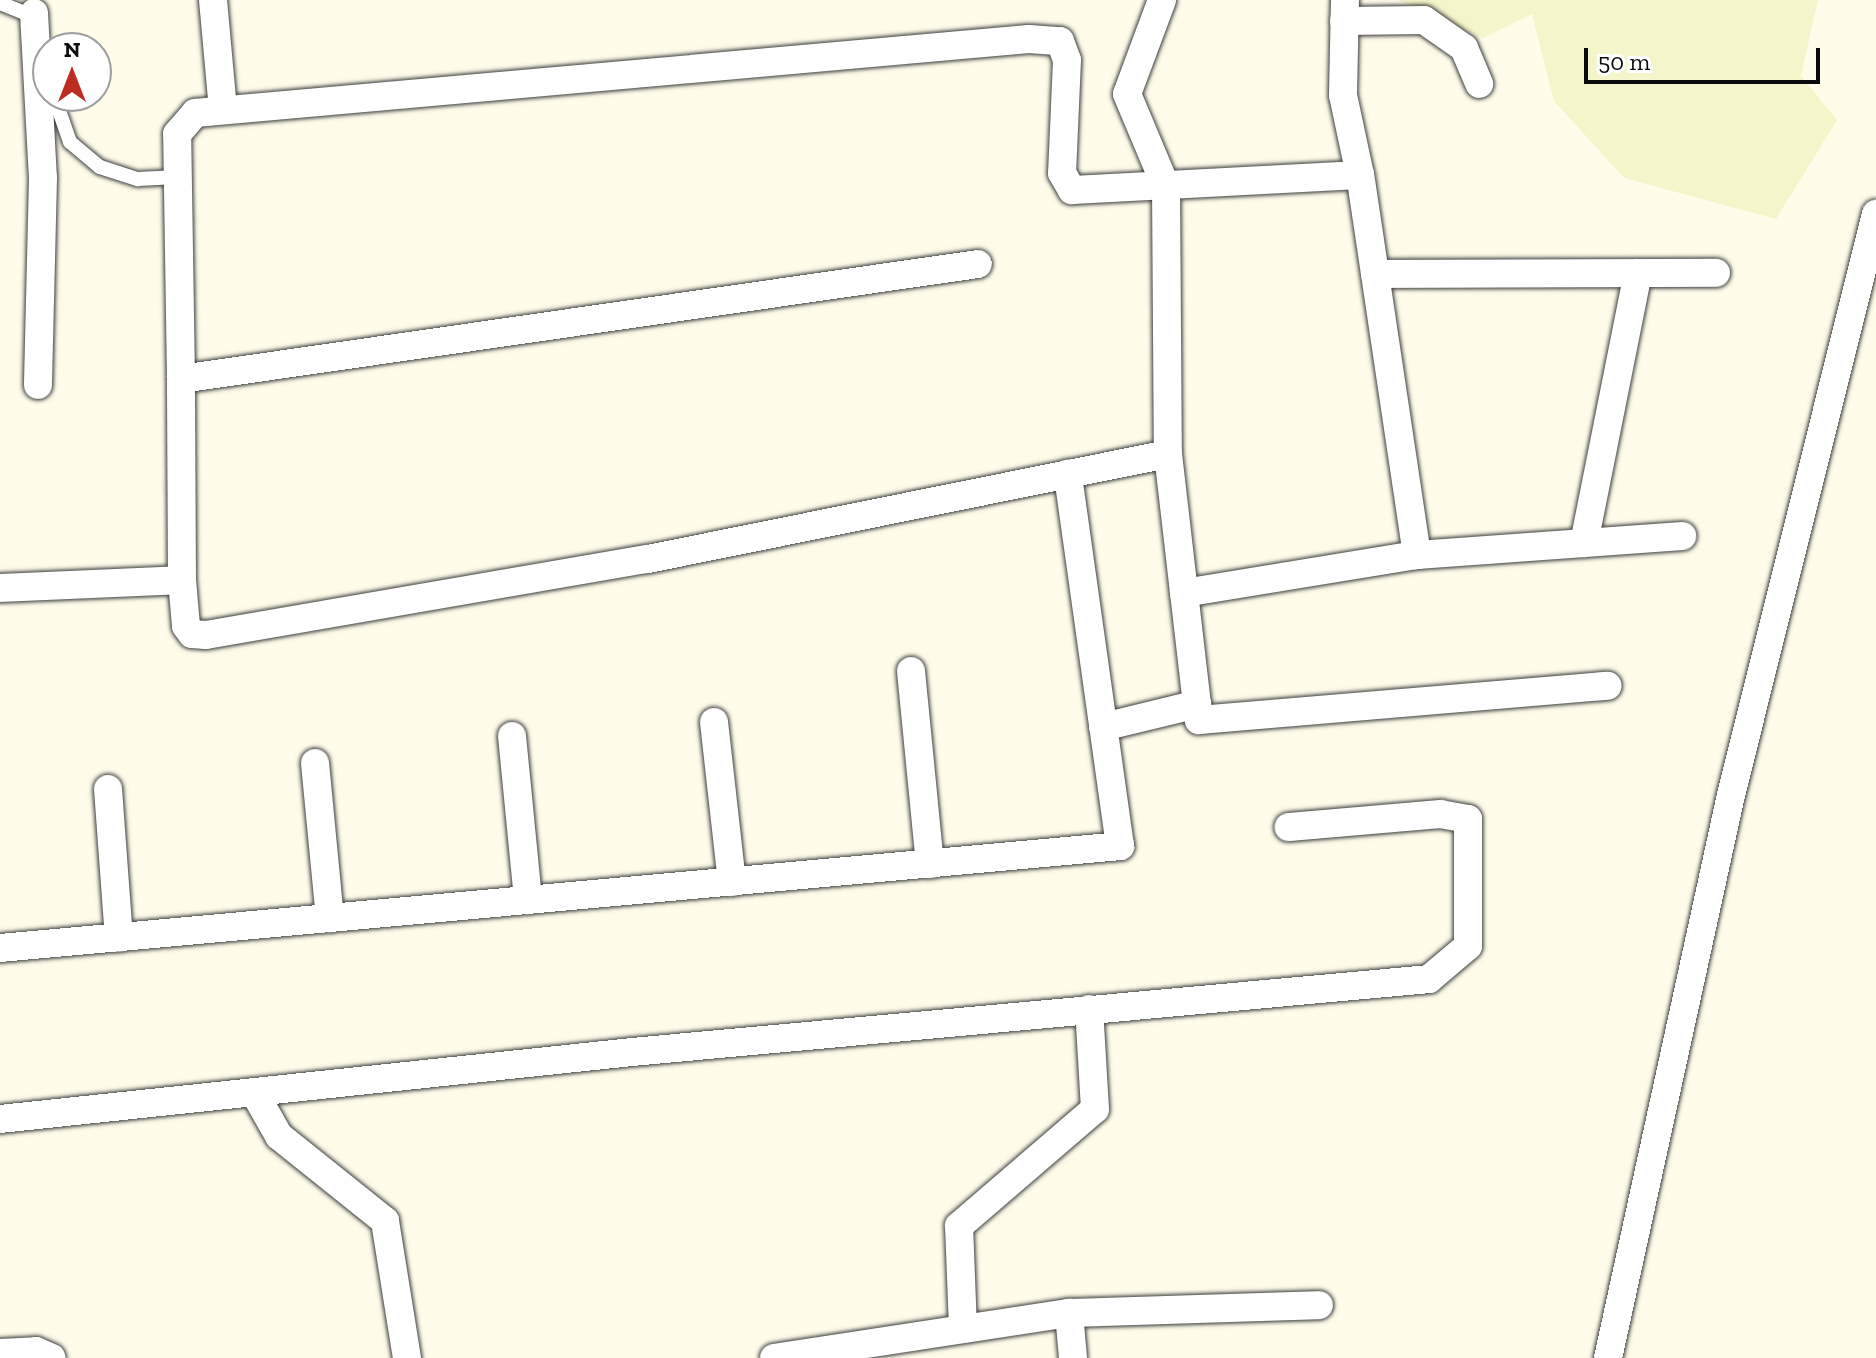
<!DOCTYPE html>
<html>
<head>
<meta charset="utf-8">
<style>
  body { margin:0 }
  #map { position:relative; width:1876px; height:1358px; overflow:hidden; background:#fffdea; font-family:"Zilla Slab",serif }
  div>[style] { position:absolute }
  .farmland>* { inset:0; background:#f4f5ca }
  .roads { filter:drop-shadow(0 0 2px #3e3e3e) drop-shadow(0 0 2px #3e3e3e) }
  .lane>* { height:14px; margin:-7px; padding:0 7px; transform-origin:7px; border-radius:7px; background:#fff }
  .street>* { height:28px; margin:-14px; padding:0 14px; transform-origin:14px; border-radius:14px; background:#fff }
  span { translate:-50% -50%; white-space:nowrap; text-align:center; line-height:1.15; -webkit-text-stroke:8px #fff; paint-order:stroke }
  .north { position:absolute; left:32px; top:32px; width:80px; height:80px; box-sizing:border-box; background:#fff; border:2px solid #9d9d9d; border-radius:50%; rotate:0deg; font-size:22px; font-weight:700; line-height:32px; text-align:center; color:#0b0b0b }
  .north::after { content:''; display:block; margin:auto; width:28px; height:36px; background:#bd2c22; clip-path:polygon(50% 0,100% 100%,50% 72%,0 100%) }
  .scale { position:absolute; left:1584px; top:48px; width:236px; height:36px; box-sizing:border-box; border:4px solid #0b0b0b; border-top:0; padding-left:10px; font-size:24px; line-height:28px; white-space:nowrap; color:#0b0b0b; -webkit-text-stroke:6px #fff; paint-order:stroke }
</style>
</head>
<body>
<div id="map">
  <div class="farmland">
    <i style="clip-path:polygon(1398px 0,1818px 0,1801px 76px,1837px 120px,1776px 219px,1624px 178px,1554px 101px,1532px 14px,1483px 38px)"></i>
  </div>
  <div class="roads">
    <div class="lane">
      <i style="left:0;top:3px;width:38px;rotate:22deg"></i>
      <i style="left:54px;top:96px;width:49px;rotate:70.8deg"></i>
      <i style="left:70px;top:142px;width:39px;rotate:40deg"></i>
      <i style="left:100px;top:167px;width:40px;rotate:18deg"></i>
      <i style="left:138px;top:179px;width:39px;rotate:-3deg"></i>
    </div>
    <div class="street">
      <i style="left:213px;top:0;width:110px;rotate:84.8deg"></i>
      <i style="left:1162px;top:0;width:100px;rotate:110.4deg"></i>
      <i style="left:1127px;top:94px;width:101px;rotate:67.2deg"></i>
      <i style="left:1166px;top:187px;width:267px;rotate:89.6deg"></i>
      <i style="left:34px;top:13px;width:165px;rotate:86.9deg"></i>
      <i style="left:43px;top:178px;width:207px;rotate:91.4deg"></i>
      <i style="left:1344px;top:21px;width:80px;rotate:-0.7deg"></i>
      <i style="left:1424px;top:20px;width:49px;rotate:35deg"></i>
      <i style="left:1464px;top:48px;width:39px;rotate:67deg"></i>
      <i style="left:1375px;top:274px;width:341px;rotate:-0.2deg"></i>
      <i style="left:181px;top:379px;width:245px;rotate:-90.9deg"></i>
      <i style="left:177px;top:134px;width:28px;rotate:-49deg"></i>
      <i style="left:195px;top:113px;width:837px;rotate:-5.07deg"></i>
      <i style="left:1029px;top:39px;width:31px;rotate:4deg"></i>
      <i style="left:1060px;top:41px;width:20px;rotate:70deg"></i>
      <i style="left:1067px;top:60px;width:113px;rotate:92.5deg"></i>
      <i style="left:1062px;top:173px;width:20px;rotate:60deg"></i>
      <i style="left:1072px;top:190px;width:288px;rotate:-3deg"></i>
      <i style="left:1584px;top:543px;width:275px;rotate:-78.7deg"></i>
      <i style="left:1417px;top:555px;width:266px;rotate:-4.1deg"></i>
      <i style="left:182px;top:580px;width:46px;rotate:85deg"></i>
      <i style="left:186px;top:626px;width:10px;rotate:53deg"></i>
      <i style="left:192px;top:634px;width:14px;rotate:4deg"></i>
      <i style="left:206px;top:635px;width:448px;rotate:-9.8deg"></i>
      <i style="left:648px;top:559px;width:530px;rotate:-11.42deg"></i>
      <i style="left:1168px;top:454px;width:268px;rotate:83.4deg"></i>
      <i style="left:1199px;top:720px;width:410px;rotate:-4.8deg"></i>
      <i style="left:0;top:588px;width:182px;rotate:-2.5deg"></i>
      <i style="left:182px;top:580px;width:201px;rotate:-90.3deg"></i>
      <i style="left:181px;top:379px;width:805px;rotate:-8.21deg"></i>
      <i style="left:1184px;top:593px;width:236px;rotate:-9.3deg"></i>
      <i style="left:1417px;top:555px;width:384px;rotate:-98.5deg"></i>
      <i style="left:1360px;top:175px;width:82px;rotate:-102deg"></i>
      <i style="left:1343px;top:95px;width:95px;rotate:-88.8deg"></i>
      <i style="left:911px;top:671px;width:194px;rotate:84.4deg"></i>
      <i style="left:714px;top:722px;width:161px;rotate:83.6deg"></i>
      <i style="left:1103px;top:727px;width:97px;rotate:-13.7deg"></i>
      <i style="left:512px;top:736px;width:165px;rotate:84.4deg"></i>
      <i style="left:315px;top:763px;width:156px;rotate:84.5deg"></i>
      <i style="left:108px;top:789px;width:149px;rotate:85.8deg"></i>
      <i style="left:0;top:948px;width:1125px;rotate:-5.2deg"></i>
      <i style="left:1120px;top:846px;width:376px;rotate:-98deg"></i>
      <i style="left:254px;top:1092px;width:51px;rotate:60.4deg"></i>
      <i style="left:279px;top:1136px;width:136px;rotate:38.7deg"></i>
      <i style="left:385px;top:1221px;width:139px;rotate:80.9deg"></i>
      <i style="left:0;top:1119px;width:636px;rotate:-6.05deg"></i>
      <i style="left:632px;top:1052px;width:800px;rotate:-5.23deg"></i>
      <i style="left:1429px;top:979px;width:51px;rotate:-40.2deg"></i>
      <i style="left:1468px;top:946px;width:127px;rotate:-90deg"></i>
      <i style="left:1468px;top:819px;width:27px;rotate:-170deg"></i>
      <i style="left:1441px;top:814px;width:153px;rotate:175.1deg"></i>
      <i style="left:1069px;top:1313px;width:45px;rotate:84.9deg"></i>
      <i style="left:963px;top:1329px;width:103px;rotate:-92.2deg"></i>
      <i style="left:959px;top:1226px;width:179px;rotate:-40.7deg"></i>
      <i style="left:1095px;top:1109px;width:100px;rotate:-93.4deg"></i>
      <i style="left:0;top:1353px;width:36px;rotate:-3deg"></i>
      <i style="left:36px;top:1351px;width:17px;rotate:24deg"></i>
      <i style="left:774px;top:1358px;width:298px;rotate:-8.7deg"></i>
      <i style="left:1069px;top:1313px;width:250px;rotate:-1.8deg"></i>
      <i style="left:1608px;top:1358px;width:576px;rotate:-77.68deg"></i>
      <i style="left:1731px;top:795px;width:599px;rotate:-75.99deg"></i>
    </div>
  </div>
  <div class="north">N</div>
  <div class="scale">50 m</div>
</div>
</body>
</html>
